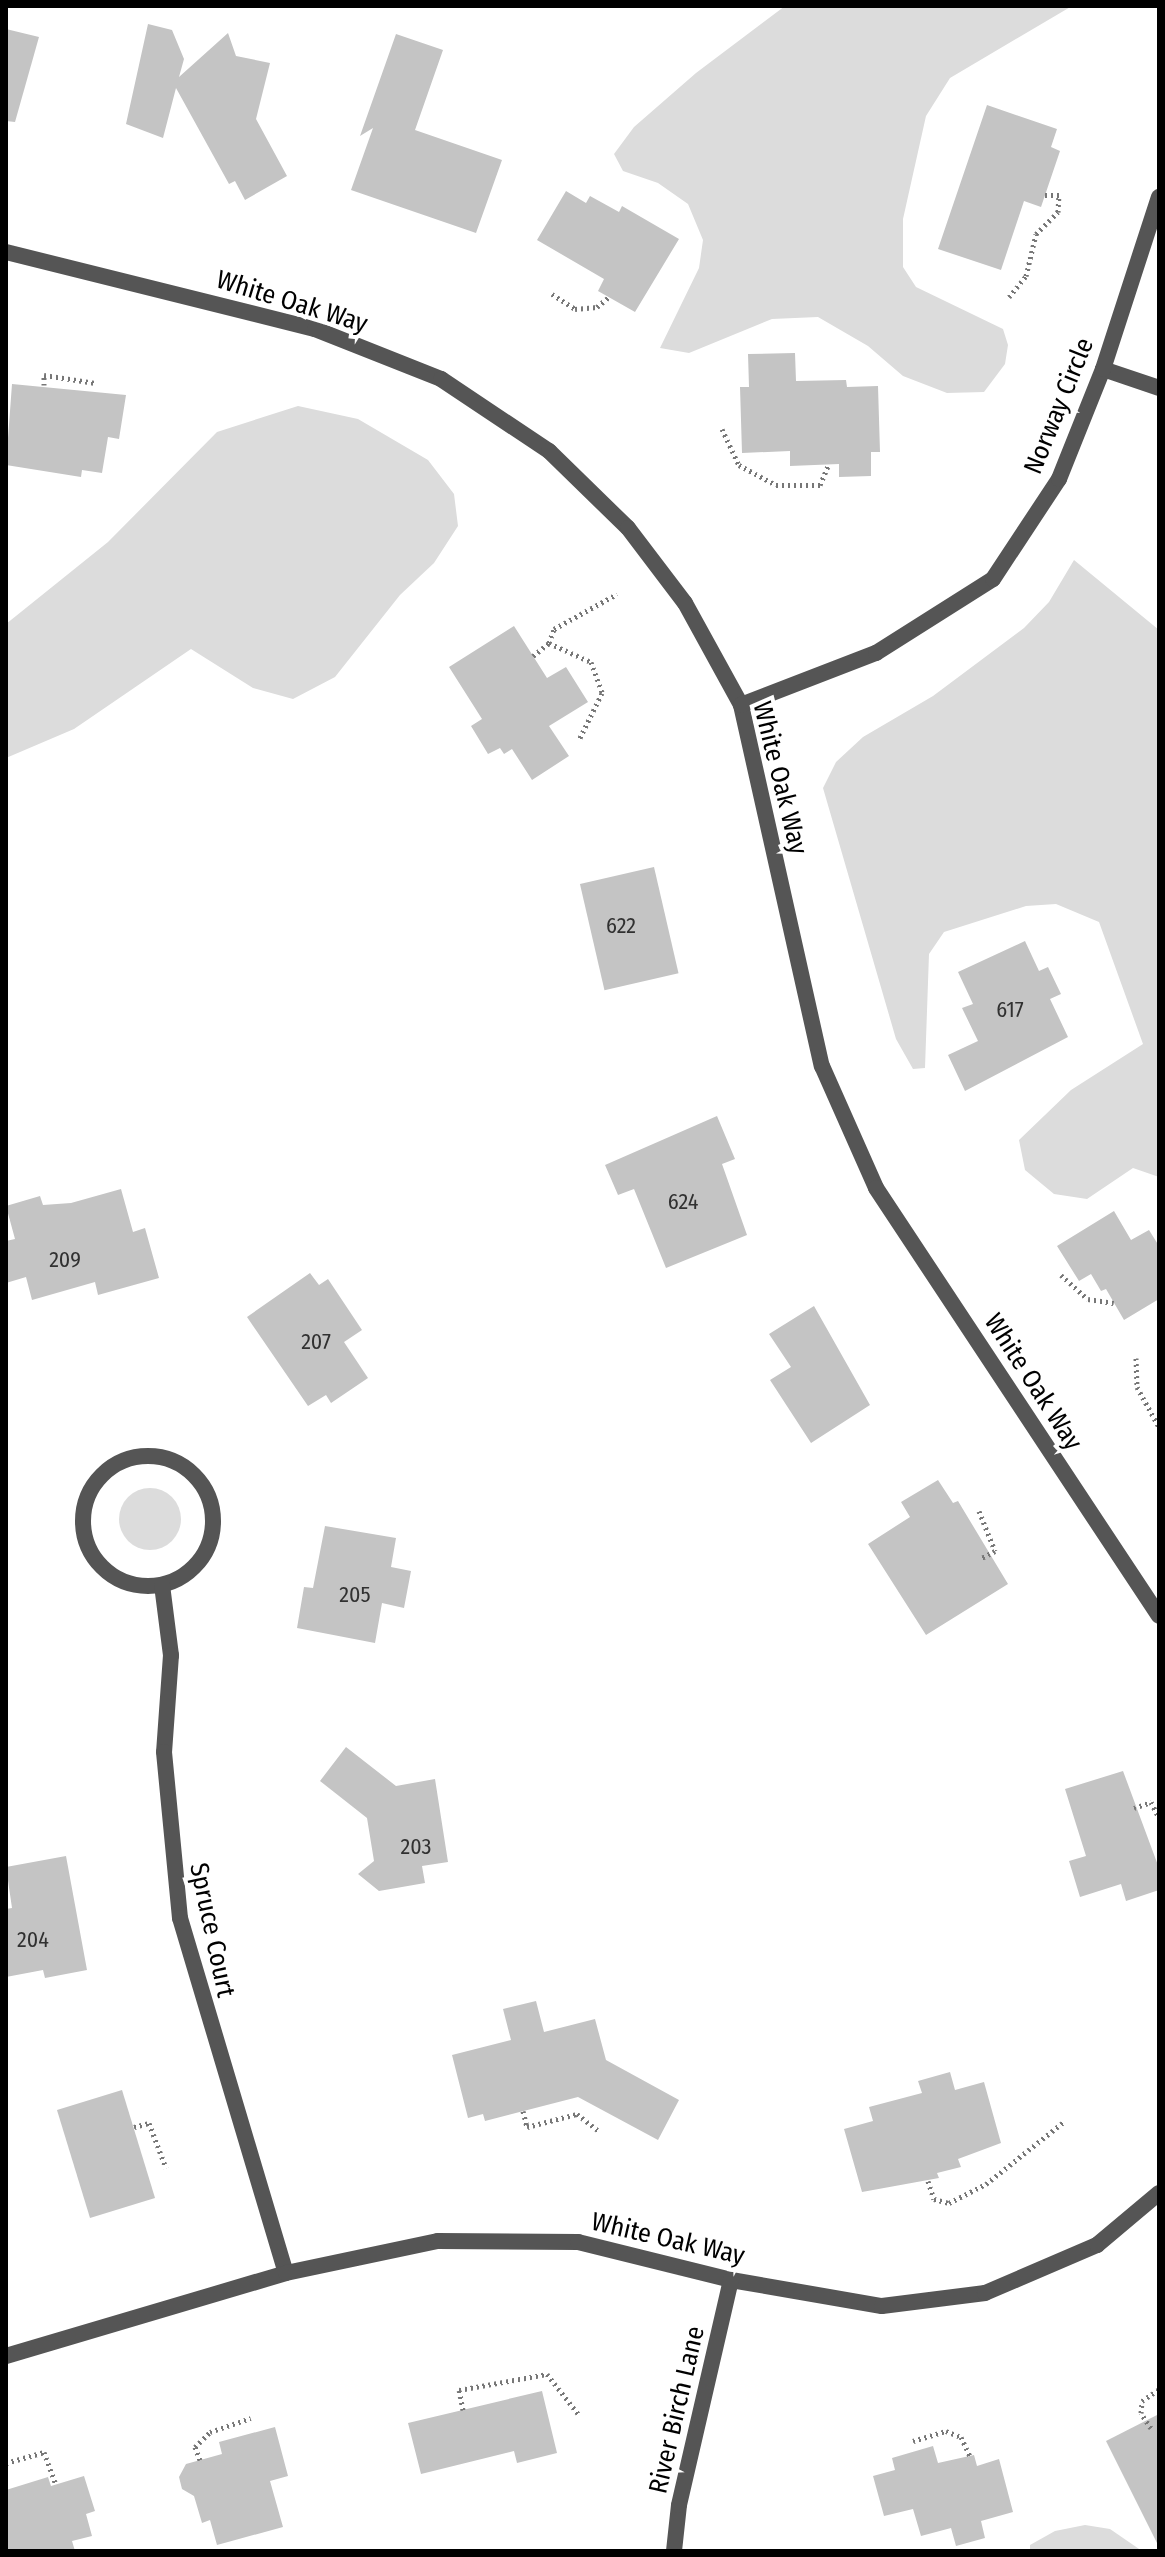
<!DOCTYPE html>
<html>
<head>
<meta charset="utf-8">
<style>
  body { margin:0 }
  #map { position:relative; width:1165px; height:2557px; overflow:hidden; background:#fff; font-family:"Fira Sans Condensed",sans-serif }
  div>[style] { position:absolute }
  .green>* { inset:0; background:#dcdcdc }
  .round { border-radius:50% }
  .building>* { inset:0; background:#c4c4c4; transform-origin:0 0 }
  .path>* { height:5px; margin-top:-2.5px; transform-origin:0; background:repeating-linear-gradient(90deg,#777 0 2px,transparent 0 6px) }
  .minor>* { height:16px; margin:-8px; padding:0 8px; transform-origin:8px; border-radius:8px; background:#555 }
  .minor>.ring { margin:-8px; padding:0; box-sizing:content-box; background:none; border:16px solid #555; border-radius:50% }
  span { translate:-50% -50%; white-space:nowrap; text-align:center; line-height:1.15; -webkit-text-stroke:8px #fff; paint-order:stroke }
  .number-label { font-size:22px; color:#313131 }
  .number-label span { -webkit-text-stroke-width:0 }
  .street-label { font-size:26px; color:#000 }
  .frame { position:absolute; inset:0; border:8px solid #000; pointer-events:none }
</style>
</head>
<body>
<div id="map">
  <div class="green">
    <i style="clip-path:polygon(785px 6px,1072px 6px,950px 78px,926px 116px,903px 219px,903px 267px,916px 287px,1003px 329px,1008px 345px,1005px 364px,984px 392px,947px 393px,903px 376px,868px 346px,818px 317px,772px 319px,689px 353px,660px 348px,699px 268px,703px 240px,688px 204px,658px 183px,623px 171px,614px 154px,634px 127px,696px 73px)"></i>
    <i style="clip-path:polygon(298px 406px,358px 419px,428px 460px,454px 494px,458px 526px,434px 563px,400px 595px,335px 677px,293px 699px,253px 688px,191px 649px,74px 729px,6px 758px,6px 624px,108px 542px,217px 432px)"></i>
    <i style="clip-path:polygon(1074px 560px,1159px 630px,1159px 1177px,1133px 1168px,1087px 1199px,1054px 1194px,1025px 1170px,1019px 1140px,1071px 1090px,1143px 1044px,1099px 922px,1056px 904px,1026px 906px,944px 932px,929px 954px,925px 1068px,913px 1069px,896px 1039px,823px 788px,836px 762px,863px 737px,933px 696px,1024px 628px,1049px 602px)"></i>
    <i class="round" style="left:119px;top:1488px;width:62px;height:62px"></i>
    <i style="clip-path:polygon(1085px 2525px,1110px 2529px,1142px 2551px,1030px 2551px,1030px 2545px,1055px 2531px)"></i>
  </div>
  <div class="building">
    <i style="clip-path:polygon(148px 24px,172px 30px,184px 59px,179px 77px,228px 33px,236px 56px,270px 63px,256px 119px,287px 176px,245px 200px,235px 181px,229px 184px,176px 88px,163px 138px,126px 124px)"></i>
    <i style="clip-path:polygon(6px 29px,39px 37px,15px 122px,6px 121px)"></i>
    <i style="clip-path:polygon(396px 34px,443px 50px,415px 130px,502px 160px,476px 233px,351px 190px,373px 128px,360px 136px)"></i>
    <i style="clip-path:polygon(987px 105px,1057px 129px,1051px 147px,1060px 151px,1041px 207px,1024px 201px,1001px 270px,938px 249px)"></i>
    <i style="clip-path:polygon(566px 191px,586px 203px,590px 196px,619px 212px,622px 206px,679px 239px,635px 312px,598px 291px,604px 279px,537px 240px)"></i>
    <i style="clip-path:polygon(795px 353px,796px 381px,846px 380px,847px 387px,878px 386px,880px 452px,871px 452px,871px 476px,839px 477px,839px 464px,790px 466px,790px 451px,742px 453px,740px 387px,749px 387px,748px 354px)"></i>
    <i style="clip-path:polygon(12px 384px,126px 395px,119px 439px,108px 437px,102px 473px,82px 470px,81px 477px,6px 465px)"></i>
    <i style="clip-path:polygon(514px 626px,547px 678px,566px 667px,588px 702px,549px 726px,569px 756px,532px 780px,512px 749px,504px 754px,500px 748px,488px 754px,471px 726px,482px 719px,449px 667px)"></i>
    <i style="left:654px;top:867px;width:109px;height:76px;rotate:77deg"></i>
    <i style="clip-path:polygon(1025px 941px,1039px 971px,1048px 967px,1061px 994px,1050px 999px,1068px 1037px,965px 1091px,948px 1055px,978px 1041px,962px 1008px,973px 1004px,958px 972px)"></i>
    <i style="clip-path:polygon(717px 1116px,735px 1159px,722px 1164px,747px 1235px,666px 1268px,634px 1189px,618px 1195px,605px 1165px)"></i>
    <i style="clip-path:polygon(121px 1189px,133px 1232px,145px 1228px,159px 1278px,98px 1295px,95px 1282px,32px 1300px,26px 1277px,6px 1283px,6px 1241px,15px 1239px,6px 1206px,40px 1196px,43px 1205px,71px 1203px)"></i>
    <i style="clip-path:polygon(1114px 1211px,1131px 1240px,1149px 1230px,1159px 1246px,1159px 1299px,1124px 1320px,1106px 1289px,1101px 1291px,1091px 1274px,1079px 1281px,1057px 1246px)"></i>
    <i style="clip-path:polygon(310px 1273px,319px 1285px,328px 1279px,362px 1330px,344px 1342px,368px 1378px,331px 1403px,326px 1395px,308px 1406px,247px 1317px)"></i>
    <i style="clip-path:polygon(814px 1306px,870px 1405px,811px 1443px,770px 1380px,791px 1367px,769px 1334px)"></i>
    <i style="clip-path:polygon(938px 1480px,953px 1503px,958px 1501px,1008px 1584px,926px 1635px,868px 1544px,910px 1517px,901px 1502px)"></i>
    <i style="clip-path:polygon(325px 1526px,396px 1538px,391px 1567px,411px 1571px,404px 1608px,382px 1603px,375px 1643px,297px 1628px,304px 1587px,313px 1588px)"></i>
    <i style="clip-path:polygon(346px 1747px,396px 1786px,435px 1779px,448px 1862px,422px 1866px,425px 1883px,379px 1891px,358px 1874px,374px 1861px,367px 1818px,320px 1781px)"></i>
    <i style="clip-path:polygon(1123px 1771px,1159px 1868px,1159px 1890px,1126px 1901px,1121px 1884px,1080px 1897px,1069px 1861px,1086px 1856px,1065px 1789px)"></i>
    <i style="clip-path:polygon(66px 1856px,87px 1970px,45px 1978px,43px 1970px,6px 1977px,6px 1909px,12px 1908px,6px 1867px)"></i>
    <i style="clip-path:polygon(536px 2001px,544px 2032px,595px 2019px,606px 2060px,679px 2100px,658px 2140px,578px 2097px,485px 2121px,483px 2114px,468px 2118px,452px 2055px,511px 2040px,503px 2009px)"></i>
    <i style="clip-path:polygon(950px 2072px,955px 2090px,984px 2082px,1001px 2143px,958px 2159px,961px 2167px,937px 2173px,939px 2178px,862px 2192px,844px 2129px,873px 2121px,869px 2107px,922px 2093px,918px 2081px)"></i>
    <i style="left:122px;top:2090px;width:113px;height:68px;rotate:73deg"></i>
    <i style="clip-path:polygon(542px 2391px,557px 2453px,517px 2463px,514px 2451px,421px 2474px,408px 2423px)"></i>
    <i style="clip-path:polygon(1159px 2414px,1159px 2547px,1106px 2441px)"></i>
    <i style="clip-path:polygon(275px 2427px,288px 2476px,270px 2481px,283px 2527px,217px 2545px,210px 2520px,202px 2523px,194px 2496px,182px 2489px,179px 2477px,186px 2464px,222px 2454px,219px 2442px)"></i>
    <i style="clip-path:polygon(933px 2446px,938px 2463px,974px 2455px,977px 2466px,999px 2459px,1013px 2512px,981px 2521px,985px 2538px,956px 2546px,951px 2528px,921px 2536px,913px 2509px,884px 2516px,873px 2476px,895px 2470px,892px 2458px)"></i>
    <i style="clip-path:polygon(84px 2476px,95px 2511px,86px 2514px,92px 2536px,72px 2541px,75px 2551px,6px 2551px,6px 2490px,48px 2477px,51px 2486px)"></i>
  </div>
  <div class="path">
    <i style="left:552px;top:294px;width:27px;rotate:33deg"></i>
    <i style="left:575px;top:309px;width:22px;rotate:-5deg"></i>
    <i style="left:597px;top:307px;width:16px;rotate:-40deg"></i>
    <i style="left:1009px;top:297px;width:27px;rotate:-51deg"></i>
    <i style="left:1026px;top:276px;width:43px;rotate:-76.6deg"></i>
    <i style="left:1036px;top:234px;width:31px;rotate:-45deg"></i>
    <i style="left:1058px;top:212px;width:17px;rotate:-87deg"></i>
    <i style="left:1059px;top:195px;width:14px;rotate:180deg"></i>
    <i style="left:44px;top:385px;width:10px;rotate:-90deg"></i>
    <i style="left:44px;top:375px;width:52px;rotate:8.9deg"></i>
    <i style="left:722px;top:429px;width:40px;rotate:65deg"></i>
    <i style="left:739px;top:465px;width:42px;rotate:28.4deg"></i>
    <i style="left:776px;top:485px;width:44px"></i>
    <i style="left:820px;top:485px;width:23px;rotate:-67deg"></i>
    <i style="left:549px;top:643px;width:15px;rotate:-70deg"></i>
    <i style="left:554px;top:629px;width:72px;rotate:-29.1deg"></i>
    <i style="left:533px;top:656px;width:21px;rotate:-39deg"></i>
    <i style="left:549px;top:643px;width:46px;rotate:24.3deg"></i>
    <i style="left:591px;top:662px;width:33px;rotate:70deg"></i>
    <i style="left:602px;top:693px;width:52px;rotate:116.1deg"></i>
    <i style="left:1061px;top:1275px;width:36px;rotate:42deg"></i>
    <i style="left:1088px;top:1299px;width:26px;rotate:9deg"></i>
    <i style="left:1136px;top:1358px;width:29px;rotate:88deg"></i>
    <i style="left:1137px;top:1387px;width:46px;rotate:61.2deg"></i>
    <i style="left:979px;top:1511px;width:43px;rotate:68.2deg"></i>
    <i style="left:995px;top:1551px;width:15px;rotate:152deg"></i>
    <i style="left:1134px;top:1808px;width:18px;rotate:-19deg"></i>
    <i style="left:1151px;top:1802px;width:18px;rotate:63deg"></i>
    <i style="left:523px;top:2111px;width:16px;rotate:76deg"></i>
    <i style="left:527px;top:2127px;width:52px;rotate:-14.6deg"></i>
    <i style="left:577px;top:2114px;width:29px;rotate:38deg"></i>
    <i style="left:134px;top:2127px;width:16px;rotate:-15deg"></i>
    <i style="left:149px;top:2123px;width:48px;rotate:69.3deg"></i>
    <i style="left:928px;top:2181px;width:19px;rotate:72deg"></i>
    <i style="left:934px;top:2199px;width:16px;rotate:15deg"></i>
    <i style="left:949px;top:2203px;width:42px;rotate:-27.2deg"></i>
    <i style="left:986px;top:2184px;width:101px;rotate:-38.6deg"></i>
    <i style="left:463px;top:2410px;width:20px;rotate:-101deg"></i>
    <i style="left:459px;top:2390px;width:89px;rotate:-10.3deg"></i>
    <i style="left:547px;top:2374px;width:52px;rotate:52deg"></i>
    <i style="left:1151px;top:2428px;width:18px;rotate:-124deg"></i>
    <i style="left:1141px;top:2413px;width:12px;rotate:-85deg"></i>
    <i style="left:1142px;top:2401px;width:21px;rotate:-35deg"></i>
    <i style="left:913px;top:2441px;width:34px;rotate:-17deg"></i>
    <i style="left:946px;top:2431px;width:16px;rotate:22deg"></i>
    <i style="left:961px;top:2437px;width:21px;rotate:65deg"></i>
    <i style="left:200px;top:2460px;width:14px;rotate:-111deg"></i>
    <i style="left:195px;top:2447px;width:21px;rotate:-45deg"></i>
    <i style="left:210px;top:2432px;width:43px;rotate:-18.9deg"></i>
    <i style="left:6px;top:2463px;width:40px;rotate:-16deg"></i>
    <i style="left:44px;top:2452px;width:35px;rotate:70deg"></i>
  </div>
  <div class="minor">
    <i style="left:6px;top:252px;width:318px;rotate:14deg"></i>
    <i style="left:315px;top:329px;width:136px;rotate:21.6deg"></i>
    <i style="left:441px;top:379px;width:130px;rotate:33.7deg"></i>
    <i style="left:549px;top:451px;width:110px;rotate:44.3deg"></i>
    <i style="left:628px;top:528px;width:94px;rotate:52.8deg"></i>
    <i style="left:685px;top:603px;width:116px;rotate:61.2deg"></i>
    <i style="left:741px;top:705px;width:370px;rotate:77.4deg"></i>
    <i style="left:822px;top:1066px;width:133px;rotate:66.1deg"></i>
    <i style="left:876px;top:1188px;width:513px;rotate:56.53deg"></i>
    <i style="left:1103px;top:369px;width:59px;rotate:18.7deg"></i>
    <i style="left:741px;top:705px;width:145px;rotate:-21.1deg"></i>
    <i style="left:876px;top:653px;width:138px;rotate:-32.3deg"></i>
    <i style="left:993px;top:579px;width:120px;rotate:-56.6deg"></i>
    <i style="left:1059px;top:479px;width:118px;rotate:-68.2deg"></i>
    <i style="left:1103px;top:369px;width:181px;rotate:-72deg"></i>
    <i class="ring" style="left:83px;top:1456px;width:114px;height:114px"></i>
    <i style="left:162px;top:1585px;width:71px;rotate:82.7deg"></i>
    <i style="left:171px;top:1655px;width:97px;rotate:94.1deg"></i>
    <i style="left:164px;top:1752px;width:167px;rotate:84.5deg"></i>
    <i style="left:180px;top:1918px;width:370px;rotate:73.4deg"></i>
    <i style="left:6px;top:2356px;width:292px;rotate:-16.5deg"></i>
    <i style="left:286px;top:2273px;width:155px;rotate:-11.9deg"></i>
    <i style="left:438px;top:2241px;width:140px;rotate:0.4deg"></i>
    <i style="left:578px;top:2242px;width:158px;rotate:13.9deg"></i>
    <i style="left:731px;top:2280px;width:153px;rotate:9.8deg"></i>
    <i style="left:882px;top:2306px;width:104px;rotate:-7.2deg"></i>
    <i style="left:985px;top:2293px;width:122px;rotate:-23.2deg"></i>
    <i style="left:1097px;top:2245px;width:81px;rotate:-40deg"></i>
    <i style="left:674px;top:2551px;width:46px;rotate:-83.8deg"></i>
    <i style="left:679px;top:2505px;width:231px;rotate:-77deg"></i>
  </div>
  <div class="number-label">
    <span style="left:621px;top:926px">622</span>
    <span style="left:1010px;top:1010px">617</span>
    <span style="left:683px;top:1202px">624</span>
    <span style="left:65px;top:1260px">209</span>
    <span style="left:316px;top:1342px">207</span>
    <span style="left:355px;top:1595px">205</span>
    <span style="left:416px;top:1847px">203</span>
    <span style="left:33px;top:1940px">204</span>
  </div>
  <div class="street-label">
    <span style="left:292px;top:302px;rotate:17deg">White Oak Way</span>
    <span style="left:1059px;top:406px;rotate:-68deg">Norway Circle</span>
    <span style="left:780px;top:778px;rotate:76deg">White Oak Way</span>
    <span style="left:1033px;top:1382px;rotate:57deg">White Oak Way</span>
    <span style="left:212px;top:1930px;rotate:78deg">Spruce Court</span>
    <span style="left:668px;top:2239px;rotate:13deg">White Oak Way</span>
    <span style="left:677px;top:2410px;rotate:-77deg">River Birch Lane</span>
  </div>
  <div class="frame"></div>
</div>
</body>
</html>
